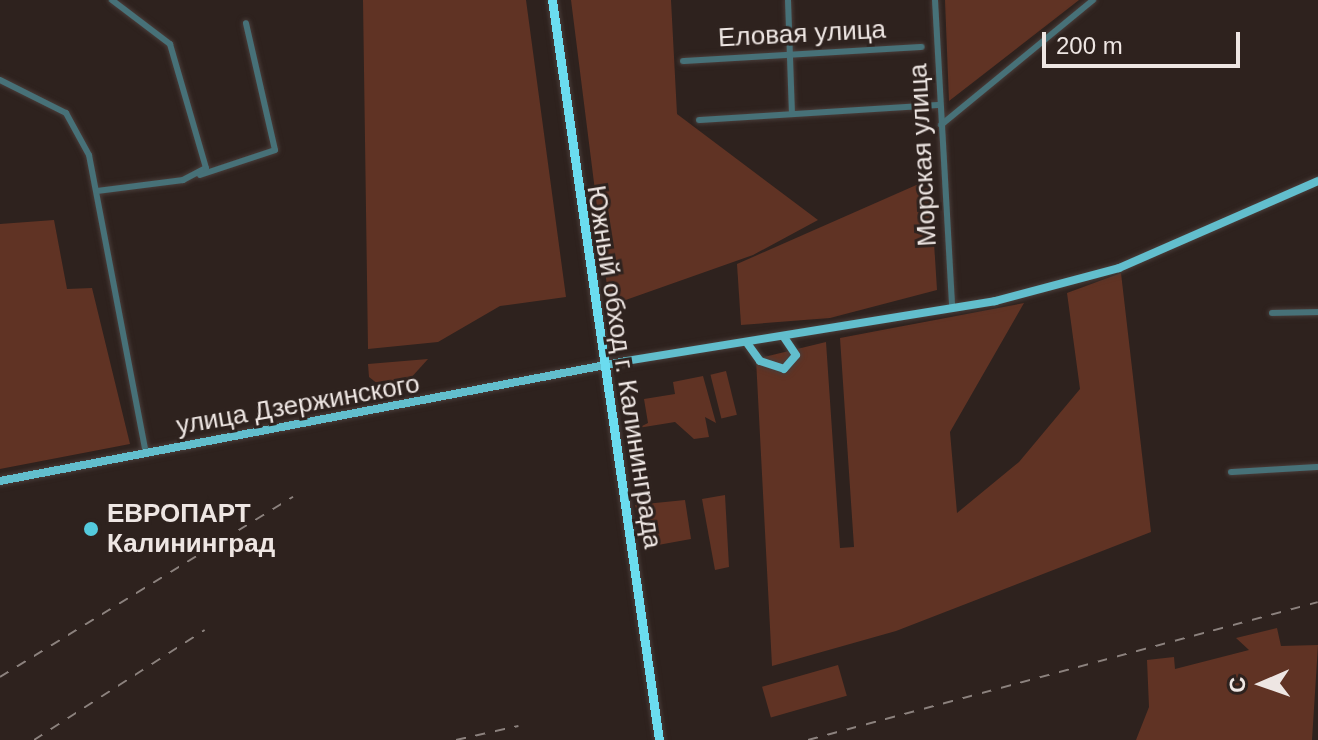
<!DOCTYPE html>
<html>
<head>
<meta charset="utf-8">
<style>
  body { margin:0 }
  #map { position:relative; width:1318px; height:740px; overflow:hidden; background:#2e221e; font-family:Arial,sans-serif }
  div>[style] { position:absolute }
  .green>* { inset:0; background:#603324; transform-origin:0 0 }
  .roads { filter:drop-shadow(0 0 2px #493d3a) drop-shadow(0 0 2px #493d3a) }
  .minor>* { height:6px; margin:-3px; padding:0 3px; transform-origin:3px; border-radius:3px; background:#477178 }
  .major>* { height:8px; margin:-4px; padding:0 4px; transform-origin:4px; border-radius:4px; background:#62becd }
  .highway>* { height:9px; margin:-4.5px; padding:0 4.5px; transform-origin:4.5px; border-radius:4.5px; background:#6bdcef }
  .rail>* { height:2px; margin-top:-1px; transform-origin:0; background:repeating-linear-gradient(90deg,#8c827e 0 10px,transparent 0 20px) }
  .dots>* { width:22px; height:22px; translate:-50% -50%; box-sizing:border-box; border:4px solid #2e221e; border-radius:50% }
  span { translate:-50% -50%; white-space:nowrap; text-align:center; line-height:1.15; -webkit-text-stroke:6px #2e221e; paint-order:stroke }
  .street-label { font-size:26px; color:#eee6e3 }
  .poi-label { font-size:26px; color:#eee6e3; font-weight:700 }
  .left { translate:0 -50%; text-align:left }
  .north { position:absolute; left:1222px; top:644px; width:80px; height:80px; -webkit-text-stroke:6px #2e221e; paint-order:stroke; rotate:268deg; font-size:22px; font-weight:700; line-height:32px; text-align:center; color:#eee6e3 }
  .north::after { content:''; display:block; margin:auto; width:28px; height:36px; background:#eee6e3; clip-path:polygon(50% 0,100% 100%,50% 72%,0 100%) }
  .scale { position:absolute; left:1042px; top:32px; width:198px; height:36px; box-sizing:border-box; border:4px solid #eee6e3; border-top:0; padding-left:10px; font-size:24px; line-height:28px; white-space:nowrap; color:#eee6e3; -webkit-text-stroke:6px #2e221e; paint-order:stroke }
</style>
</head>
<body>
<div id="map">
  <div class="green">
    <i style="clip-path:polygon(363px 0,526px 0,566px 297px,500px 306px,438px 342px,368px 349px)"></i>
    <i style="clip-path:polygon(571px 0,671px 0,677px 114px,818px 220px,753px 255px,620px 302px,608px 294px)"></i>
    <i style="clip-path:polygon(945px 0,1079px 0,949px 101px)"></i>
    <i style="clip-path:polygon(930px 179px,937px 290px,830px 318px,741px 325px,737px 264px)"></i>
    <i style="clip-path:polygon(54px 220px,67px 289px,92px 288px,130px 444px,0 469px,0 224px)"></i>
    <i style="clip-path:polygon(1121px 273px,1151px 532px,896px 631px,772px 666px,756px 359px,826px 342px,840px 548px,854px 547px,840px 338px,1024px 303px,950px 432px,957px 513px,1019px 462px,1080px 389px,1067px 293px)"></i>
    <i style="clip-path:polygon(428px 359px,409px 380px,378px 384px,369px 377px,368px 364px)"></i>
    <i style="left:726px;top:371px;width:45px;height:16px;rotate:76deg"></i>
    <i style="clip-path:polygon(703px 376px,716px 423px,705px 417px,709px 437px,694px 439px,675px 422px,638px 428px,648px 423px,644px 399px,675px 394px,673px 382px)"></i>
    <i style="clip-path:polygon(725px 495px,729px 567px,715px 570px,702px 499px)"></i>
    <i style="clip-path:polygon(685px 500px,691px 539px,647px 547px,635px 505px)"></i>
    <i style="clip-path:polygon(1277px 628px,1281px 646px,1318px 645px,1312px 740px,1136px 740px,1149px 707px,1147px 660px,1174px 657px,1175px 669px,1249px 650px,1236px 638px)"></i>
    <i style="left:838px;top:665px;width:32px;height:79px;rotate:74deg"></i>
  </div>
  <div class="roads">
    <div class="minor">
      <i style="left:788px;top:0;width:114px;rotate:88deg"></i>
      <i style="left:935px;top:0;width:308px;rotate:86.8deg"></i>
      <i style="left:683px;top:61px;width:239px;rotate:-3.4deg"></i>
      <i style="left:0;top:80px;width:74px;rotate:26.6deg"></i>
      <i style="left:66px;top:113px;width:48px;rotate:61.3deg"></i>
      <i style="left:89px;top:155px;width:303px;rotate:79.2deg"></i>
      <i style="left:699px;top:120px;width:240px;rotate:-3.6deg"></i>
      <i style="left:941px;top:125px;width:197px;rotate:-39.4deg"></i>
      <i style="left:200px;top:175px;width:79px;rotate:-18.4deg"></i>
      <i style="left:275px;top:150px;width:130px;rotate:-102.9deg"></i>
      <i style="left:97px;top:191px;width:87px;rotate:-7.3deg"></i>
      <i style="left:183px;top:180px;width:26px;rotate:-28deg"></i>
      <i style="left:206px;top:168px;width:129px;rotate:-106.2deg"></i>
      <i style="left:170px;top:44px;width:73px;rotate:-142.8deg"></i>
      <i style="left:1272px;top:313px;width:46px;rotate:-1.2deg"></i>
      <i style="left:1231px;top:472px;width:87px;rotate:-3.3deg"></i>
    </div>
    <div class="major">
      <i style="left:747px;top:343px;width:22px;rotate:54deg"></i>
      <i style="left:760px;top:361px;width:25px;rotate:18deg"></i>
      <i style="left:784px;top:369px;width:18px;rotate:-49deg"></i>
      <i style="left:796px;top:355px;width:22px;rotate:-124deg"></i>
      <i style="left:0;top:481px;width:637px;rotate:-10.85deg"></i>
      <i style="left:626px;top:361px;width:374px;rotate:-9.2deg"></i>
      <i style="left:995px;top:301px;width:128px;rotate:-14.9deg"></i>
      <i style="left:1119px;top:268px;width:217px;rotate:-23.6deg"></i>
    </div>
    <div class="highway">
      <i style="left:552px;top:0;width:748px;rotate:81.77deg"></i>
    </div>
  </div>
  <div class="rail">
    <i style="left:0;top:677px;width:344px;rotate:-31.6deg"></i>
    <i style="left:34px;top:740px;width:203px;rotate:-32.8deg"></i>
    <i style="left:456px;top:740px;width:64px;rotate:-12.7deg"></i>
    <i style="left:808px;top:740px;width:528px;rotate:-15.14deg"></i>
  </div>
  <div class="dots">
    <i style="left:91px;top:529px;background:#54cadd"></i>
  </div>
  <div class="street-label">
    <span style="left:802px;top:34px;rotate:-3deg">Еловая улица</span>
    <span style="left:923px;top:155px;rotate:-93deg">Морская улица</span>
    <span style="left:624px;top:367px;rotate:81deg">Южный обход г. Калининграда</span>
    <span style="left:298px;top:405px;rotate:-10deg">улица Дзержинского</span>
  </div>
  <div class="poi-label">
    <span class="left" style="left:107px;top:529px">ЕВРОПАРТ<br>Калининград</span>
  </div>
  <div class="north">С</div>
  <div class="scale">200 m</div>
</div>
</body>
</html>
